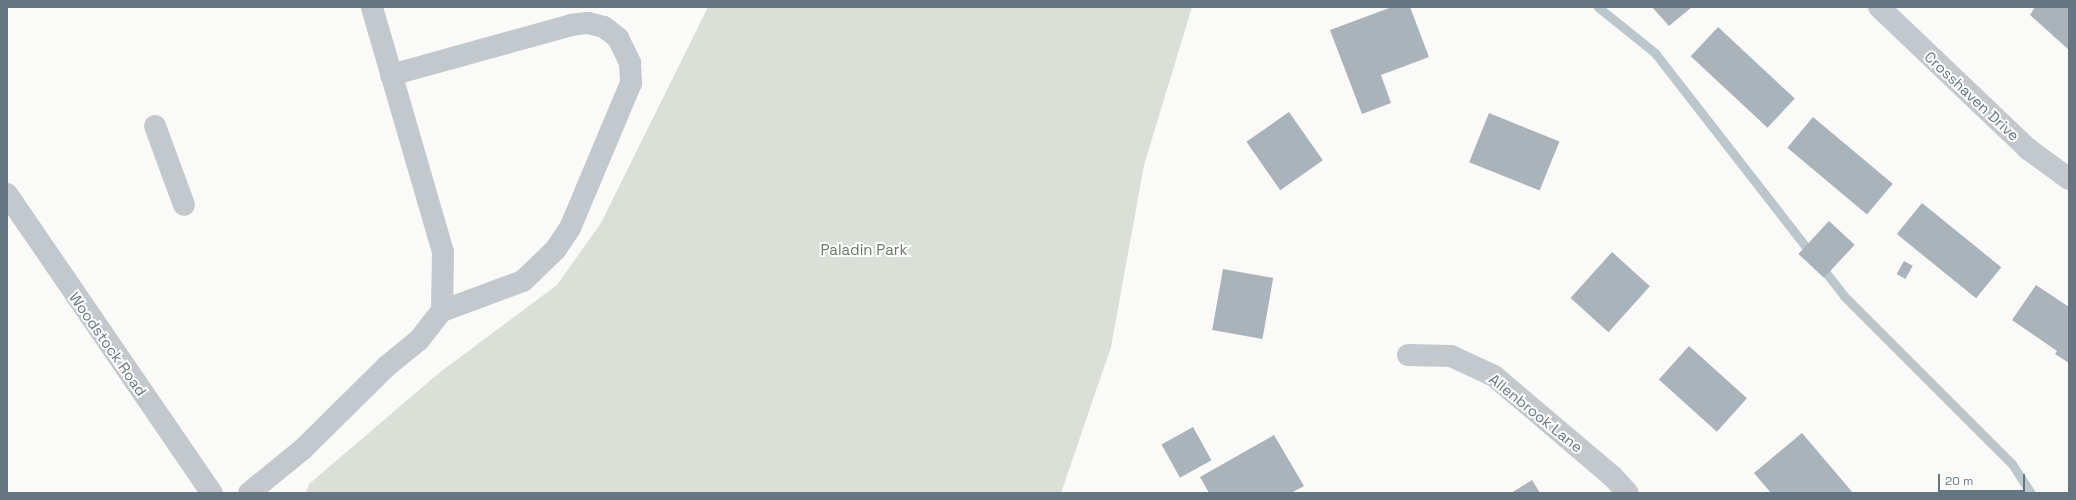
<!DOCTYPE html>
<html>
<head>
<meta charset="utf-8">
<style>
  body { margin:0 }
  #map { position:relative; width:2076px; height:500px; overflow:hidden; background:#fafaf8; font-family:"Space Grotesk",sans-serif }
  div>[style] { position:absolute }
  .green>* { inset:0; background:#dadfd7 }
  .stream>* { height:9px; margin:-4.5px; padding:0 4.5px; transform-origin:4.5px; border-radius:4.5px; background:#bbc7cb }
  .building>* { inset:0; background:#aab3b9; transform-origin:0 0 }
  .minor>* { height:22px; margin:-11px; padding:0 11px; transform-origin:11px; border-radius:11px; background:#c3c8cc }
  span { translate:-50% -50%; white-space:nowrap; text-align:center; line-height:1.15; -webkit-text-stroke:4px #fff; paint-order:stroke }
  .street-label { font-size:15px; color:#657683 }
  .park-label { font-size:15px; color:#687a64 }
  .frame { position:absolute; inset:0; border:8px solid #657683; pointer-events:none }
  .scale { position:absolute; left:1938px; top:474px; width:87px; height:18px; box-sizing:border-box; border:2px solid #657683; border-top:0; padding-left:5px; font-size:12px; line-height:14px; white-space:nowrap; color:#657683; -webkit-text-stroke:3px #fff; paint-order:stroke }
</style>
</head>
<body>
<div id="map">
  <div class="green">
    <i style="clip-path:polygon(708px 7px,1192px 7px,1144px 165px,1111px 347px,1061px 493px,306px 493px,309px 484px,439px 373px,557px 285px,601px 223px)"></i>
  </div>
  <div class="stream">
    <i style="left:1598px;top:7px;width:73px;rotate:38.9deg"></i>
    <i style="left:1655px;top:53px;width:308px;rotate:52.1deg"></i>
    <i style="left:1844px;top:296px;width:238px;rotate:45deg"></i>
    <i style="left:2012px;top:464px;width:35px;rotate:57deg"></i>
  </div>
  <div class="building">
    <i style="clip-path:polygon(1392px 7px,1410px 7px,1429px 57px,1381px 75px,1391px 103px,1362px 114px,1330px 30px)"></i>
    <i style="clip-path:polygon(1652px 7px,1692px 7px,1669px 26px)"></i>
    <i style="clip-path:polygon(2035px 7px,2069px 7px,2069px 50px,2030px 15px)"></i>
    <i style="left:1718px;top:27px;width:105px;height:40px;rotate:43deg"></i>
    <i style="left:1289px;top:112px;width:59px;height:52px;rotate:55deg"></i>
    <i style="left:1489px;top:113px;width:76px;height:53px;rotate:22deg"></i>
    <i style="left:1813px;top:117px;width:104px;height:40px;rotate:40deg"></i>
    <i style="left:1922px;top:203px;width:102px;height:40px;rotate:39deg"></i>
    <i style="left:1829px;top:221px;width:35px;height:45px;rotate:43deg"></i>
    <i style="left:1612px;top:252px;width:51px;height:62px;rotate:42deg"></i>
    <i style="left:1904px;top:261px;width:10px;height:15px;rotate:29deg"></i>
    <i style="left:1223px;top:269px;width:51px;height:62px;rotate:10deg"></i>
    <i style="clip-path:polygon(2036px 285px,2069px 307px,2069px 363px,2055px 354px,2057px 351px,2012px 320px)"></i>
    <i style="left:1689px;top:346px;width:78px;height:45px;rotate:42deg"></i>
    <i style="left:1193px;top:427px;width:38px;height:36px;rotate:61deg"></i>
    <i style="clip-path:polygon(1802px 433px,1853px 493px,1771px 493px,1754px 473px)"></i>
    <i style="clip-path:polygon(1274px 435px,1304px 486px,1291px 493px,1209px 493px,1200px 477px)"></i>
    <i style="clip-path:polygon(1532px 480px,1540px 493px,1511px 493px)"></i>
  </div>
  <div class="minor">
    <i style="left:1879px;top:7px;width:206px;rotate:43.6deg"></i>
    <i style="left:2028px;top:149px;width:51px;rotate:36.2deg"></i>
    <i style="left:391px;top:75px;width:187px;rotate:-15.5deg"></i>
    <i style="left:571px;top:25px;width:17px;rotate:-7deg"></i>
    <i style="left:588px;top:23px;width:16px;rotate:14deg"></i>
    <i style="left:604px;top:27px;width:18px;rotate:38deg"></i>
    <i style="left:618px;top:38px;width:28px;rotate:64deg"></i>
    <i style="left:630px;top:63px;width:20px;rotate:87deg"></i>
    <i style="left:631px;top:83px;width:157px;rotate:112.8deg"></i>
    <i style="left:570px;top:228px;width:25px;rotate:124deg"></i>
    <i style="left:556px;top:249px;width:46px;rotate:135.9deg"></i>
    <i style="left:523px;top:281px;width:86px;rotate:159.7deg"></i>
    <i style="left:155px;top:126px;width:84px;rotate:69.8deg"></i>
    <i style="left:7px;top:194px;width:363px;rotate:55.6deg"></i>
    <i style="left:1408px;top:355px;width:43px;rotate:1.3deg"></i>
    <i style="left:1451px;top:356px;width:47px;rotate:24.9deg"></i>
    <i style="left:1494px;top:376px;width:155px;rotate:40.3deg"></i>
    <i style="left:1612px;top:476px;width:23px;rotate:47deg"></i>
    <i style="left:249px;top:493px;width:70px;rotate:-39.2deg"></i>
    <i style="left:303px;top:449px;width:118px;rotate:-44.7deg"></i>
    <i style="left:387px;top:366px;width:41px;rotate:-39.1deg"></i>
    <i style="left:419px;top:340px;width:37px;rotate:-52deg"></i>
    <i style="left:442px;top:311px;width:59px;rotate:-89deg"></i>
    <i style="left:443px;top:252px;width:255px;rotate:-106.2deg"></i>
  </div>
  <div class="street-label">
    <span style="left:1972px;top:96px;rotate:43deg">Crosshaven Drive</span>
    <span style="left:108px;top:344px;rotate:55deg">Woodstock Road</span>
    <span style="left:1536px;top:413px;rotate:39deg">Allenbrook Lane</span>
  </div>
  <div class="park-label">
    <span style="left:864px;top:250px">Paladin Park</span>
  </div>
  <div class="frame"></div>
  <div class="scale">20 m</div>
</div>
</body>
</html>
